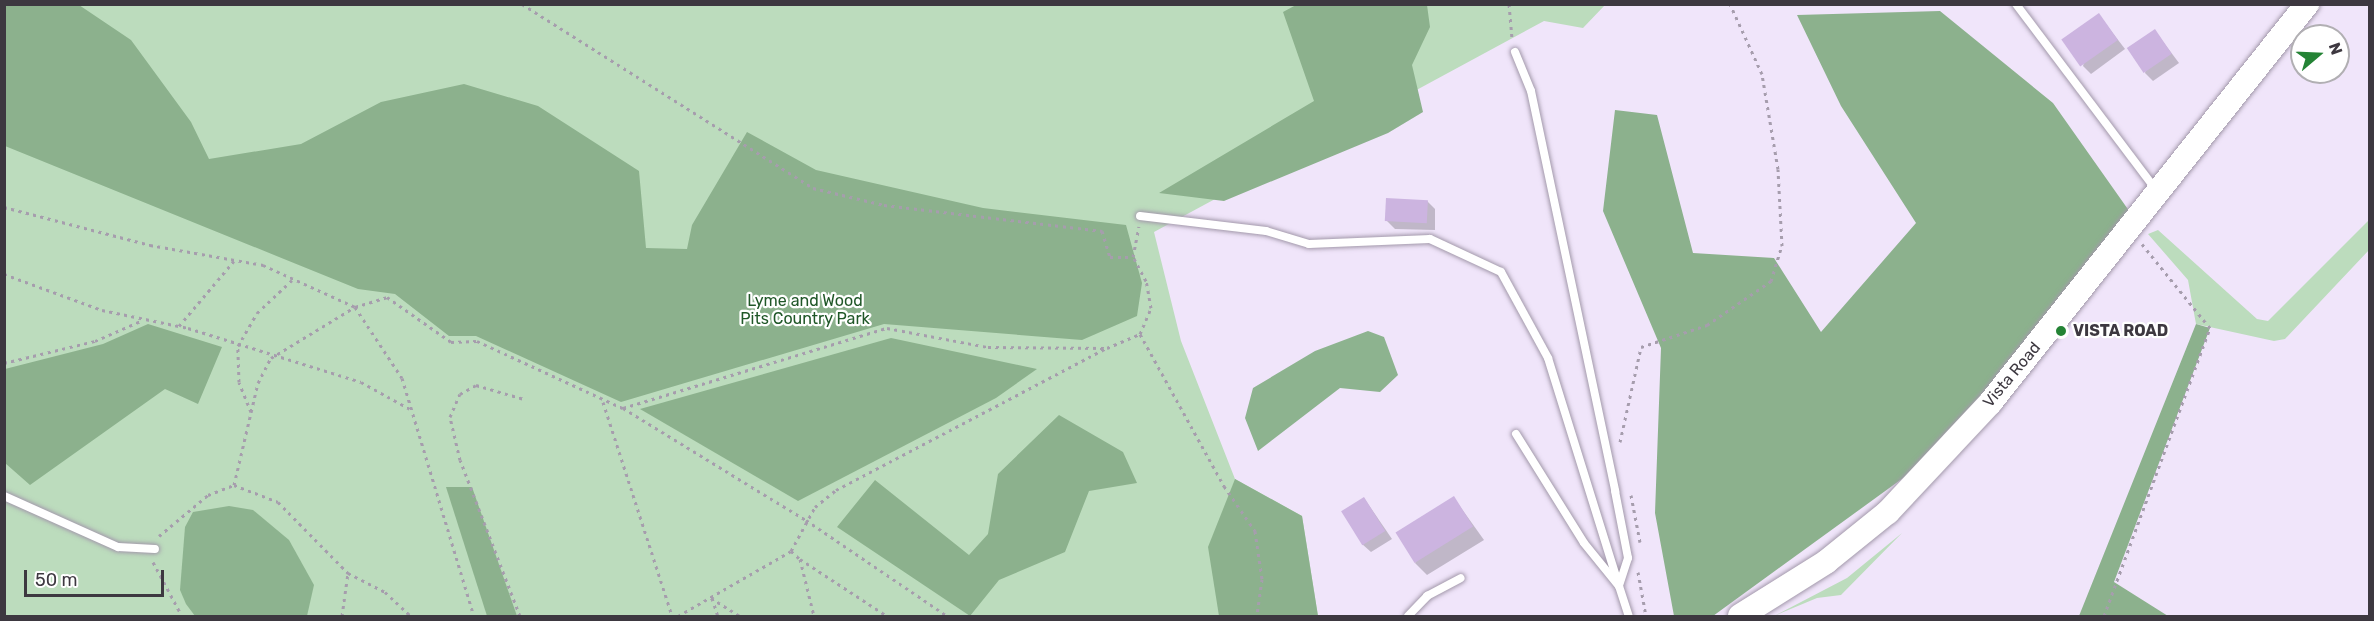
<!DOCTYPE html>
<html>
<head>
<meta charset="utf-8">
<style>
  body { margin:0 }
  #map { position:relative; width:2374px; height:621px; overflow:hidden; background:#f0e5fa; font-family:Rubik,sans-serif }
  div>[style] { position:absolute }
  .green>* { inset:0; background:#bcdcbd }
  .forest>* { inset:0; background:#8cb18d }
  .water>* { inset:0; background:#8db38f }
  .shadow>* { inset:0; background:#0003 }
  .building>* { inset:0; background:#ccb4e0; transform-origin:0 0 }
  .path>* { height:3px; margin-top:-1.5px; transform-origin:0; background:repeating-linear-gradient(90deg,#a69dad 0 3px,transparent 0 7.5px) }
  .roads { filter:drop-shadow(0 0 2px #a399ab) drop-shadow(0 0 2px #a399ab) }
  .service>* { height:8px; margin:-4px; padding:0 4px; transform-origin:4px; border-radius:4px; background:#fff }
  .secondary>* { height:24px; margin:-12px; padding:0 12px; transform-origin:12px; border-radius:12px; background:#fff }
  .dots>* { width:16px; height:16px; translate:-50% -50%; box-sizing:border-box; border:3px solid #fff; border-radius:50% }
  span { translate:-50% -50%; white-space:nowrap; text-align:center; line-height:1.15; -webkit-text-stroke:4.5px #fff; paint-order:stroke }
  .park-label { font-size:16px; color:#205728 }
  .poi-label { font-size:16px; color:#3d3840; font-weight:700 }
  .left { translate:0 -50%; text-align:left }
  .street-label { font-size:16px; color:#3d3840 }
  .frame { position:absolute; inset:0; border:6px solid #3d3840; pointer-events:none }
  .north { position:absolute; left:2290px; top:24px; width:60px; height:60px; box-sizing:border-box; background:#fff; border:2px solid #b1afb3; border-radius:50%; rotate:71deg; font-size:16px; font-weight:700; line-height:24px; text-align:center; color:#3d3840 }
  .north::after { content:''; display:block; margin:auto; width:21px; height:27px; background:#248335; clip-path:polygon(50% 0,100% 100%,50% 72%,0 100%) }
  .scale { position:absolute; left:24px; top:570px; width:140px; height:27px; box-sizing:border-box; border:3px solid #3d3840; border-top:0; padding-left:8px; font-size:18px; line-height:21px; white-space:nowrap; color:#3d3840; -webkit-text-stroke:4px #fff; paint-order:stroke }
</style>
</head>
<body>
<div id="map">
  <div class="green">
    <i style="clip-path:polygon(5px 5px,1605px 5px,1583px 28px,1544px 21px,1154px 232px,1181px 341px,1235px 479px,1302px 516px,1318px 616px,5px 616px)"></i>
    <i style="clip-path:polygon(2369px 220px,2369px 250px,2285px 339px,2274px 341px,2196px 324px,2188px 280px,2148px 234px,2158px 230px,2257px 319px,2268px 321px)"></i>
    <i style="clip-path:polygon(1902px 533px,1841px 595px,1817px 598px,1774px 616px,1847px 578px)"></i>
  </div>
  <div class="forest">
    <i style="clip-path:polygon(4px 5px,79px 5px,131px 40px,191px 122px,209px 159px,301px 144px,381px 102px,464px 84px,538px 106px,639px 171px,646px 248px,687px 249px,692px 225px,747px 132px,816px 170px,983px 208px,1126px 225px,1142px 283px,1137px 316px,1082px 340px,884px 324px,621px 402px,476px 336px,449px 336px,395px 294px,358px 289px,5px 146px)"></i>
    <i style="clip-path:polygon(1296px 5px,1427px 5px,1430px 27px,1412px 65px,1423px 112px,1388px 133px,1224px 201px,1159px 193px,1314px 101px,1283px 12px)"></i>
    <i style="clip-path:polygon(1940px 11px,2053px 103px,2132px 215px,1961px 436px,1713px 616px,1674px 616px,1655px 513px,1661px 348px,1603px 211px,1615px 110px,1657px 115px,1693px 253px,1774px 258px,1821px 332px,1916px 223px,1841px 106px,1797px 15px)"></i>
    <i style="clip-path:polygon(148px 324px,222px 347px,198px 404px,165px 389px,30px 485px,5px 463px,5px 369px,103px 344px)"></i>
    <i style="clip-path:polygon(2196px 324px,2210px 328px,2114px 582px,2168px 616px,2079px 616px)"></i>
    <i style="clip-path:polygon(891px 338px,1037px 369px,996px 398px,798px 501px,640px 409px)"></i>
    <i style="clip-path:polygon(1059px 415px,1123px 452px,1137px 483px,1089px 491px,1065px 552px,999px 580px,970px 616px,837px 527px,875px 480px,969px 555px,988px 534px,998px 474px)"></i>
    <i style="clip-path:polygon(1235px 479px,1302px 516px,1318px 616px,1219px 616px,1208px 547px)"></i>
    <i style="clip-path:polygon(446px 487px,472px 487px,517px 616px,487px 616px)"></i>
  </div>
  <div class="water">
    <i style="clip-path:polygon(1368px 331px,1384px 337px,1398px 375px,1380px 392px,1340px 388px,1258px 451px,1245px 418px,1253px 388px,1315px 351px)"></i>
    <i style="clip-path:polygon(229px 506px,253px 510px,289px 540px,314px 585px,307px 616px,195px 616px,186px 604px,180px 590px,185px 527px,193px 512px)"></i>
  </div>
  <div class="shadow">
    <i style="clip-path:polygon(2099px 15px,2125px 49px,2091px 74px,2083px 66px)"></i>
    <i style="clip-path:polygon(2155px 31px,2179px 63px,2153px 81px,2145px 73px)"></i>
    <i style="clip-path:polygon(1427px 201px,1435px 209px,1435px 230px,1395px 229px,1387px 221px)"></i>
    <i style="clip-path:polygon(1364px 498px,1392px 539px,1371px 552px,1362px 544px)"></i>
    <i style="clip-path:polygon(1454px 498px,1484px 540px,1427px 575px,1415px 563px)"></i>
  </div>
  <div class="building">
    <i style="left:2099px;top:13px;width:33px;height:46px;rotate:55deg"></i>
    <i style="left:2155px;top:29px;width:30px;height:34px;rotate:56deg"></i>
    <i style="left:1386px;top:198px;width:42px;height:23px;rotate:3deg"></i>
    <i style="left:1454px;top:496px;width:36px;height:69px;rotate:58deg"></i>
    <i style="left:1364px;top:497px;width:40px;height:27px;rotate:58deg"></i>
  </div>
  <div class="path">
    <i style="left:522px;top:4px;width:344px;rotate:32.3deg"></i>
    <i style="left:813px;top:188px;width:73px;rotate:13.5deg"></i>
    <i style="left:884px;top:205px;width:220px;rotate:6.8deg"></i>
    <i style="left:1102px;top:231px;width:27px;rotate:73deg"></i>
    <i style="left:1110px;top:257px;width:23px"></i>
    <i style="left:1509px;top:4px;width:35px;rotate:85deg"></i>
    <i style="left:4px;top:207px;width:151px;rotate:14.6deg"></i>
    <i style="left:150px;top:245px;width:115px;rotate:10deg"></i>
    <i style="left:263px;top:265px;width:101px;rotate:24.5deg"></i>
    <i style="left:355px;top:307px;width:34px;rotate:-17deg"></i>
    <i style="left:387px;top:297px;width:78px;rotate:35.1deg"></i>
    <i style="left:451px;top:342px;width:26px;rotate:-2deg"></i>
    <i style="left:477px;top:341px;width:161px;rotate:24.7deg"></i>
    <i style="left:623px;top:408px;width:215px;rotate:31.5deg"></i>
    <i style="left:806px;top:520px;width:171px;rotate:34.2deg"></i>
    <i style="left:4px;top:274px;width:104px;rotate:20.2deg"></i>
    <i style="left:102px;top:310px;width:88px;rotate:11.8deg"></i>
    <i style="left:188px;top:328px;width:181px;rotate:17.3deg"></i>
    <i style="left:361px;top:382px;width:58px;rotate:28.8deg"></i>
    <i style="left:179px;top:326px;width:85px;rotate:-49.8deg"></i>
    <i style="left:1140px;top:334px;width:174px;rotate:61.1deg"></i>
    <i style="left:1224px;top:486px;width:55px;rotate:55.4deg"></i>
    <i style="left:1255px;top:531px;width:49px;rotate:81.7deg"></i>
    <i style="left:1262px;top:579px;width:37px;rotate:98deg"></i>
    <i style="left:4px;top:363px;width:94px;rotate:-13.6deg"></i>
    <i style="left:95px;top:341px;width:52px;rotate:-23.6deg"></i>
    <i style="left:603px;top:402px;width:225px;rotate:72.1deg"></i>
    <i style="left:623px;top:408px;width:276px;rotate:-16.9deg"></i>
    <i style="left:887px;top:328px;width:103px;rotate:10.7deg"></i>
    <i style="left:988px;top:347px;width:119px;rotate:0.5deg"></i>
    <i style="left:1107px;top:348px;width:36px;rotate:-23deg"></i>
    <i style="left:1140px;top:334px;width:28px;rotate:-67deg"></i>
    <i style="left:1151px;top:308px;width:27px;rotate:-100deg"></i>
    <i style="left:1146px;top:281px;width:27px;rotate:-118deg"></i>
    <i style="left:1133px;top:257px;width:31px;rotate:-79deg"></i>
    <i style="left:251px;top:412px;width:32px;rotate:-112deg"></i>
    <i style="left:239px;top:382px;width:36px;rotate:-92deg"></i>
    <i style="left:238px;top:346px;width:38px;rotate:-60deg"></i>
    <i style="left:257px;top:313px;width:48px;rotate:-43.3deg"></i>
    <i style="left:1620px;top:442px;width:97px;rotate:-77.5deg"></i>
    <i style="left:1641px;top:347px;width:70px;rotate:-18.4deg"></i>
    <i style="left:1707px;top:325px;width:78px;rotate:-34.5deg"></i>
    <i style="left:1771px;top:281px;width:37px;rotate:-73deg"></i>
    <i style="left:1782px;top:246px;width:77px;rotate:-93deg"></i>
    <i style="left:1778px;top:169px;width:96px;rotate:-99.6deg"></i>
    <i style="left:1762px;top:74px;width:77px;rotate:-114.6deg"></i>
    <i style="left:234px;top:485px;width:105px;rotate:-76.8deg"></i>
    <i style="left:258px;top:383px;width:28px;rotate:-63deg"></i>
    <i style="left:271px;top:358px;width:98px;rotate:-31.3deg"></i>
    <i style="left:355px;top:307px;width:85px;rotate:56.5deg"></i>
    <i style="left:402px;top:378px;width:249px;rotate:73.2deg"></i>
    <i style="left:1631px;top:495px;width:48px;rotate:79.2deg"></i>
    <i style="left:159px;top:536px;width:64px;rotate:-39.9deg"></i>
    <i style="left:208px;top:495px;width:28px;rotate:-21deg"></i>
    <i style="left:234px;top:485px;width:47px;rotate:21.1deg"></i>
    <i style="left:278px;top:502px;width:100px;rotate:45.4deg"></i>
    <i style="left:348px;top:573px;width:42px;rotate:27.2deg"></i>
    <i style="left:385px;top:592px;width:35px;rotate:43deg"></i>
    <i style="left:791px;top:551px;width:12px;rotate:42deg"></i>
    <i style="left:800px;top:559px;width:59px;rotate:76.2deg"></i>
    <i style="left:800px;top:559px;width:104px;rotate:33.2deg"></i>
    <i style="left:153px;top:562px;width:61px;rotate:61.8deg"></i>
    <i style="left:1638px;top:572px;width:45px;rotate:79.7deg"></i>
    <i style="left:711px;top:598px;width:34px;rotate:32deg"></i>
    <i style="left:712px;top:598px;width:19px;rotate:72deg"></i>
    <i style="left:342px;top:616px;width:43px;rotate:-82.1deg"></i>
    <i style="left:520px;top:616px;width:167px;rotate:-111deg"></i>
    <i style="left:460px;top:460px;width:44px;rotate:-103.1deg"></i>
    <i style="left:450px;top:417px;width:25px;rotate:-67deg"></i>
    <i style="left:460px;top:394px;width:18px;rotate:-29deg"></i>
    <i style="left:476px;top:385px;width:50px;rotate:16.3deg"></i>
    <i style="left:678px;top:616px;width:130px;rotate:-29.9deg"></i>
    <i style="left:791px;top:551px;width:50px;rotate:-61.4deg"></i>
    <i style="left:815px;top:507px;width:27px;rotate:-39deg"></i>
    <i style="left:836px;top:490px;width:304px;rotate:-27.7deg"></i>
    <i style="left:2104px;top:616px;width:307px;rotate:-69.8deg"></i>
    <i style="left:2210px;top:328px;width:108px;rotate:-129deg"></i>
  </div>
  <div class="roads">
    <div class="service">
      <i style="left:2016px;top:4px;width:234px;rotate:53deg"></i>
      <i style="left:1515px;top:52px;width:42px;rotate:67.7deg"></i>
      <i style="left:1531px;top:91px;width:409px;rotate:78.1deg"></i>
      <i style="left:1615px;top:491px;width:68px;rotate:79deg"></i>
      <i style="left:1628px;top:558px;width:28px;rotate:108deg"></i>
      <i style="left:1140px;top:216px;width:127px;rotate:6.8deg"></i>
      <i style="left:1266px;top:231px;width:45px;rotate:16.8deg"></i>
      <i style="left:1309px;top:244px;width:121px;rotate:-2.4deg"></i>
      <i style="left:1430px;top:239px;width:78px;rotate:24.9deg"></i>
      <i style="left:1501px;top:272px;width:98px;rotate:61.3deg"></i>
      <i style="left:1548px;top:358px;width:239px;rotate:72.7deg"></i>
      <i style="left:1516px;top:434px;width:128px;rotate:58deg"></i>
      <i style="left:1584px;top:543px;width:55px;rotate:50.9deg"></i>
      <i style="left:1619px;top:586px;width:32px;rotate:72deg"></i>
      <i style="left:4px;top:496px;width:125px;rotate:24.1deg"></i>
      <i style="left:118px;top:547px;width:37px;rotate:3deg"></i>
      <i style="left:1408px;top:616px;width:28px;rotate:-46deg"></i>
      <i style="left:1427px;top:596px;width:38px;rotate:-28deg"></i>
    </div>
    <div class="secondary">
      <i style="left:1740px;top:616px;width:102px;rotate:-32.1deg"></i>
      <i style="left:1826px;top:562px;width:80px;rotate:-38.9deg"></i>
      <i style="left:1888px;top:512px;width:149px;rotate:-46.9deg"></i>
      <i style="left:1990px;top:403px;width:510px;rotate:-51.53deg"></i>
    </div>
  </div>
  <div class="dots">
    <i style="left:2061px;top:331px;background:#248335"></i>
  </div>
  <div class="park-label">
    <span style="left:805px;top:310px">Lyme and Wood<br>Pits Country Park</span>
  </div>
  <div class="poi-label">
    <span class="left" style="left:2073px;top:331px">VISTA ROAD</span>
  </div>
  <div class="street-label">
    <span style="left:2012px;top:375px;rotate:-50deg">Vista Road</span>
  </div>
  <div class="frame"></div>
  <div class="north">N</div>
  <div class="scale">50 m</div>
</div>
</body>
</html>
